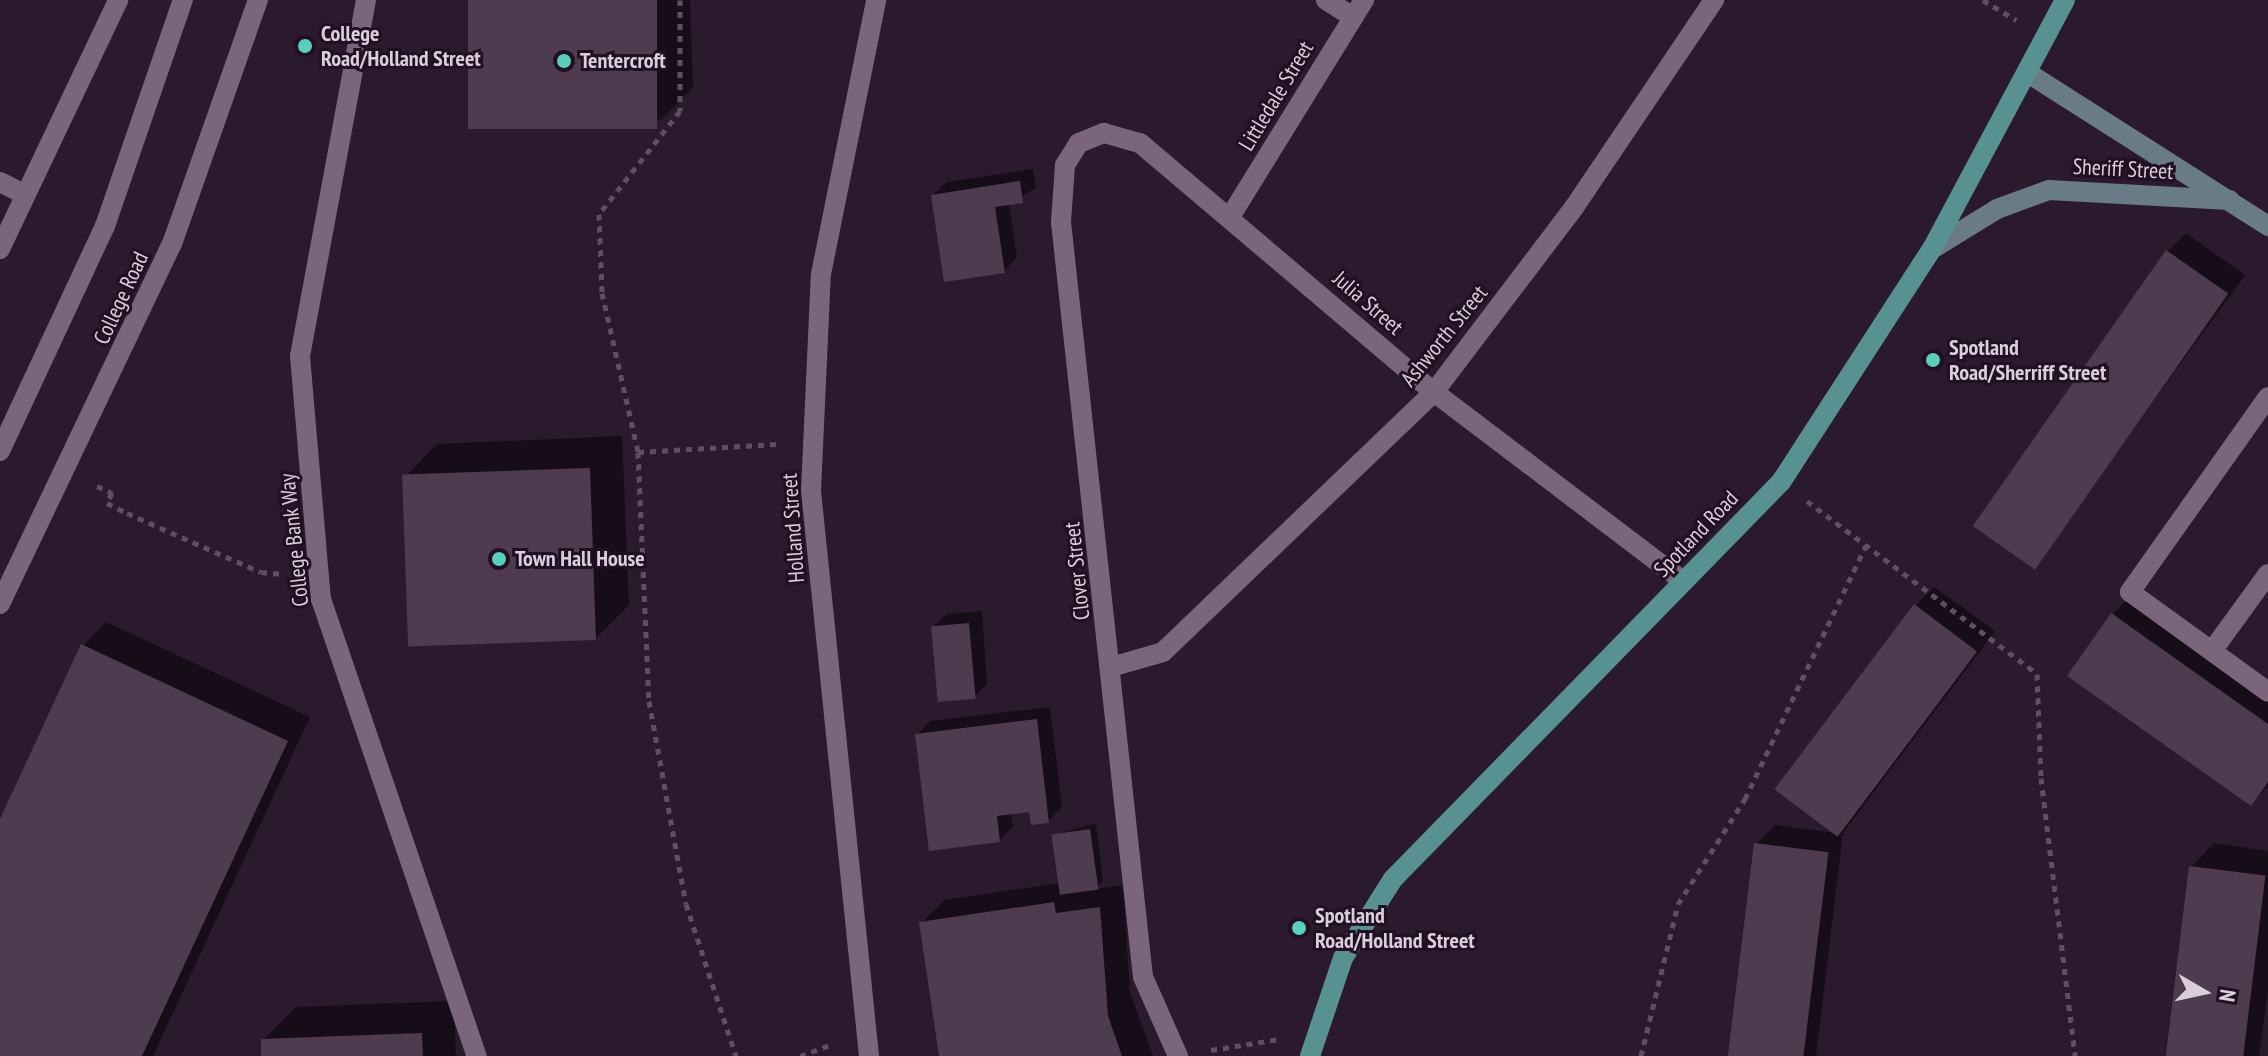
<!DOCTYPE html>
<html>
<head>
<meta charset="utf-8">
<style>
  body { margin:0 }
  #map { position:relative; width:2268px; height:1056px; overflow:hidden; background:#2b192d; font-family:"PT Sans Narrow",sans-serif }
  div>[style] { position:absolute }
  .shadow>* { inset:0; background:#0007 }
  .building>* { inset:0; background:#4e3b50; transform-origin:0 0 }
  .path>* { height:5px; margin-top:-2.5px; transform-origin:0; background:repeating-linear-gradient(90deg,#604f62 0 6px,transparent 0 12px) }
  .lane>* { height:20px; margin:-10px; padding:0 10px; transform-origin:10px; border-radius:10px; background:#7a657d }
  .street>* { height:20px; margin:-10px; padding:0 10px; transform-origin:10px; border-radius:10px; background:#7a657d }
  .secondary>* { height:20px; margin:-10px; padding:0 10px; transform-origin:10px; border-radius:10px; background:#687b87 }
  .primary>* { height:20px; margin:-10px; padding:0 10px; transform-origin:10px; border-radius:10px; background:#579191 }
  .dots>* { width:22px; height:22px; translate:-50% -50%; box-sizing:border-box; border:4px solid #211023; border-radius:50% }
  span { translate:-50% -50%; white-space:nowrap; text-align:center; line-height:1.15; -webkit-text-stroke:6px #211023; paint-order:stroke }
  .poi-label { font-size:22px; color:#dbcedc; font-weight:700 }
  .left { translate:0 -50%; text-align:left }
  .street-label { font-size:22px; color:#dbcedc }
  .north { position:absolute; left:2164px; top:952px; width:80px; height:80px; -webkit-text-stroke:6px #211023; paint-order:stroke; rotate:99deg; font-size:22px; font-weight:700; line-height:32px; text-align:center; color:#dbcedc }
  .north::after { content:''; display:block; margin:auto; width:28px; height:36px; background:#dbcedc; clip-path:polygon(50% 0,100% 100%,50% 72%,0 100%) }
</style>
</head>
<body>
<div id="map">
  <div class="shadow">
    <i style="clip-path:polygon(470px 0,690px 0,693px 87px,660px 121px)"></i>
    <i style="clip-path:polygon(1033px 169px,1036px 188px,1009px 203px,1017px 257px,1004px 271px,933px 195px,947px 182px)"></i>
    <i style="clip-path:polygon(2186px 233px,2245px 275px,2033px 566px,2167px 252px)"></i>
    <i style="clip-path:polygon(622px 436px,629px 605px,596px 638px,404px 478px,437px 444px)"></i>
    <i style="clip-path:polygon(1934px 587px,1995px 631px,1843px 833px,1816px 1056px,1728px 1056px,1756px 844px,1775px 825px,1837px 833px,1915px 606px)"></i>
    <i style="clip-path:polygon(2131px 596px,2268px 692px,2268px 786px,2251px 803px,2112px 615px)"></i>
    <i style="clip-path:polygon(982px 611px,987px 684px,974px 697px,933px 627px,947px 614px)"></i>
    <i style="clip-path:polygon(106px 622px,310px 717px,153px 1056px,0 1056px,0 824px,83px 646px)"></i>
    <i style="clip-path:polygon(1050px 707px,1062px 807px,1048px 821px,1030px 810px,1011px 812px,1013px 827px,999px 840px,917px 735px,930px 721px)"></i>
    <i style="clip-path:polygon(1096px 823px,1103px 881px,1095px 889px,1123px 885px,1130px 992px,1153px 1056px,941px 1056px,921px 923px,945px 900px,1059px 883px,1053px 835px)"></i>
    <i style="clip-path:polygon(2214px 843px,2268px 851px,2268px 992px,2259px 1056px,2165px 1056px,2191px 867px)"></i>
    <i style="clip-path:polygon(454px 1001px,456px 1056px,263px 1056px,263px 1040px,296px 1007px)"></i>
  </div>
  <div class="building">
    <i style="left:468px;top:0;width:189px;height:129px"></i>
    <i style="clip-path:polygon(1020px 181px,1023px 203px,995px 207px,1005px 273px,944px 282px,931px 195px)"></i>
    <i style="left:2166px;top:250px;width:76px;height:337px;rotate:35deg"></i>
    <i style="left:590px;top:468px;width:172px;height:188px;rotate:88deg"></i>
    <i style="left:1914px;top:604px;width:79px;height:232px;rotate:37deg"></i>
    <i style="clip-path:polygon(2111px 613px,2268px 724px,2268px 782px,2251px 806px,2067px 676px)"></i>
    <i style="left:969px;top:623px;width:76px;height:38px;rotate:85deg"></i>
    <i style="clip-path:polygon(81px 644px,288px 741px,142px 1056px,0 1056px,0 819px)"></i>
    <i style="clip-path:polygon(1037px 719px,1049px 823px,1031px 825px,1029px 812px,997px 816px,1000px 842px,929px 851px,915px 734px)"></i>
    <i style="left:1090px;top:829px;width:61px;height:39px;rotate:82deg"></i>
    <i style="left:1754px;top:843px;width:75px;height:215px;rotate:7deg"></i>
    <i style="left:2189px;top:866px;width:77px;height:192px;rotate:7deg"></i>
    <i style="clip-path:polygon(1054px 902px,1056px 913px,1100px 907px,1108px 1016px,1122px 1056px,939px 1056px,919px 922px)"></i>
    <i style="clip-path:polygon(422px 1033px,423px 1056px,261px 1056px,261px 1039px)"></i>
  </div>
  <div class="path">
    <i style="left:680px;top:0;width:111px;rotate:90deg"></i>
    <i style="left:680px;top:111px;width:131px;rotate:128.2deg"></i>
    <i style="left:599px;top:214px;width:79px;rotate:87.8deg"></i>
    <i style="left:602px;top:293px;width:163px;rotate:77.2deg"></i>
    <i style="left:638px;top:452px;width:249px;rotate:87.5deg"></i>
    <i style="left:649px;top:701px;width:206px;rotate:79.7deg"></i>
    <i style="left:686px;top:904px;width:160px;rotate:71.8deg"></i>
    <i style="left:1983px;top:0;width:39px;rotate:31deg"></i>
    <i style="left:638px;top:452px;width:139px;rotate:-3.3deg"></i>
    <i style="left:97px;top:486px;width:17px;rotate:25deg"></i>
    <i style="left:112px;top:493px;width:11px;rotate:117deg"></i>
    <i style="left:107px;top:503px;width:22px;rotate:27deg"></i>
    <i style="left:127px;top:513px;width:146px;rotate:23.8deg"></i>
    <i style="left:261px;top:572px;width:22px;rotate:5deg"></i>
    <i style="left:1807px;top:501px;width:288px;rotate:36.9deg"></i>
    <i style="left:2037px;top:674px;width:104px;rotate:87.8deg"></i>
    <i style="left:2041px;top:778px;width:280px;rotate:83deg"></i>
    <i style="left:1211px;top:1050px;width:70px;rotate:-9.1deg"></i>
    <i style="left:800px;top:1056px;width:33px;rotate:-20deg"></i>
    <i style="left:1641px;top:1056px;width:156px;rotate:-76.3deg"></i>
    <i style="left:1678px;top:904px;width:125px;rotate:-57.5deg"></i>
    <i style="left:1745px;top:799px;width:281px;rotate:-64.5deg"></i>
  </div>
  <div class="lane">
    <i style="left:0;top:182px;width:28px;rotate:27deg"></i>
    <i style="left:0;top:249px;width:276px;rotate:-64.6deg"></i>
    <i style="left:0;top:451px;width:248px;rotate:-65deg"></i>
    <i style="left:105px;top:226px;width:239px;rotate:-71deg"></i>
    <i style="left:2212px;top:651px;width:95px;rotate:-54deg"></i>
  </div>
  <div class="street">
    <i style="left:366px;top:0;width:362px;rotate:100.5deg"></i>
    <i style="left:300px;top:356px;width:244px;rotate:85.1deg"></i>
    <i style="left:321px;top:599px;width:483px;rotate:71.2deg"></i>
    <i style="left:1326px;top:0;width:32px;rotate:32deg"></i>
    <i style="left:1230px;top:217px;width:255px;rotate:-58.3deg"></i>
    <i style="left:2268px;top:397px;width:239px;rotate:125.3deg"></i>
    <i style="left:2130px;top:592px;width:170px;rotate:35.9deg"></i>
    <i style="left:0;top:604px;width:399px;rotate:-64.5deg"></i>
    <i style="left:172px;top:244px;width:259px;rotate:-70.6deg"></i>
    <i style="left:1111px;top:667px;width:54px;rotate:-16.1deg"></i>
    <i style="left:1163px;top:652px;width:376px;rotate:-43.8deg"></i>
    <i style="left:1434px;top:392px;width:233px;rotate:-52.8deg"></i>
    <i style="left:1575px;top:206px;width:249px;rotate:-56deg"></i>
    <i style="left:869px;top:1056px;width:568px;rotate:-95.86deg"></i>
    <i style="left:811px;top:491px;width:217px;rotate:-87.4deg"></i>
    <i style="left:821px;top:274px;width:279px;rotate:-78.6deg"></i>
    <i style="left:1178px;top:1056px;width:86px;rotate:-113.9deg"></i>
    <i style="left:1143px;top:977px;width:759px;rotate:-96.2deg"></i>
    <i style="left:1061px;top:222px;width:57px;rotate:-86deg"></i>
    <i style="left:1065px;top:165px;width:26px;rotate:-58deg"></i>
    <i style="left:1079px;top:143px;width:27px;rotate:-22deg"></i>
    <i style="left:1104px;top:133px;width:37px;rotate:16deg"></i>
    <i style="left:1140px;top:143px;width:385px;rotate:40.3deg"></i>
    <i style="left:1434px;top:392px;width:313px;rotate:37.2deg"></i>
  </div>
  <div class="secondary">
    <i style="left:2028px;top:73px;width:285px;rotate:32.5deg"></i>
    <i style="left:1932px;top:249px;width:76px;rotate:-31.6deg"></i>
    <i style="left:1997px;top:209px;width:55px;rotate:-20.1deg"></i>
    <i style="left:2049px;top:190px;width:181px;rotate:3.2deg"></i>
  </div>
  <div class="primary">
    <i style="left:1310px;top:1056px;width:103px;rotate:-71.4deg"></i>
    <i style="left:1343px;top:958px;width:93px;rotate:-57.7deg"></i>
    <i style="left:1393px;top:879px;width:555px;rotate:-45.66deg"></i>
    <i style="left:1781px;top:482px;width:278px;rotate:-57.1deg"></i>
    <i style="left:1932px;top:249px;width:282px;rotate:-61.9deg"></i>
  </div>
  <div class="dots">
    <i style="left:305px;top:46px;background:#5acebc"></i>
    <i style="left:564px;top:61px;background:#5acebc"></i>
    <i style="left:1933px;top:360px;background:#5acebc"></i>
    <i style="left:499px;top:559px;background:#5acebc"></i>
    <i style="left:1299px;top:928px;background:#5acebc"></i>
  </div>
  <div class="poi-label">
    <span class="left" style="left:321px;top:46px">College<br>Road/Holland Street</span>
    <span class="left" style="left:580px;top:61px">Tentercroft</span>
    <span class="left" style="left:1949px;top:360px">Spotland<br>Road/Sherriff Street</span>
    <span class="left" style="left:515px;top:559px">Town Hall House</span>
    <span class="left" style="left:1315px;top:928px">Spotland<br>Road/Holland Street</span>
  </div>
  <div class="street-label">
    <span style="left:1276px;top:96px;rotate:-59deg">Littledale Street</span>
    <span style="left:2123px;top:169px;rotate:3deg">Sheriff Street</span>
    <span style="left:121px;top:298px;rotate:-65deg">College Road</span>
    <span style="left:1368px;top:303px;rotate:41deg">Julia Street</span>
    <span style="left:1444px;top:336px;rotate:-51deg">Ashworth Street</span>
    <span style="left:793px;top:528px;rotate:-94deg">Holland Street</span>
    <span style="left:1696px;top:534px;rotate:-46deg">Spotland Road</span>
    <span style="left:294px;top:540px;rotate:-96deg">College Bank Way</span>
    <span style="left:1077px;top:571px;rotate:-96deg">Clover Street</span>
  </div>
  <div class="north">N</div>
</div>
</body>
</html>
